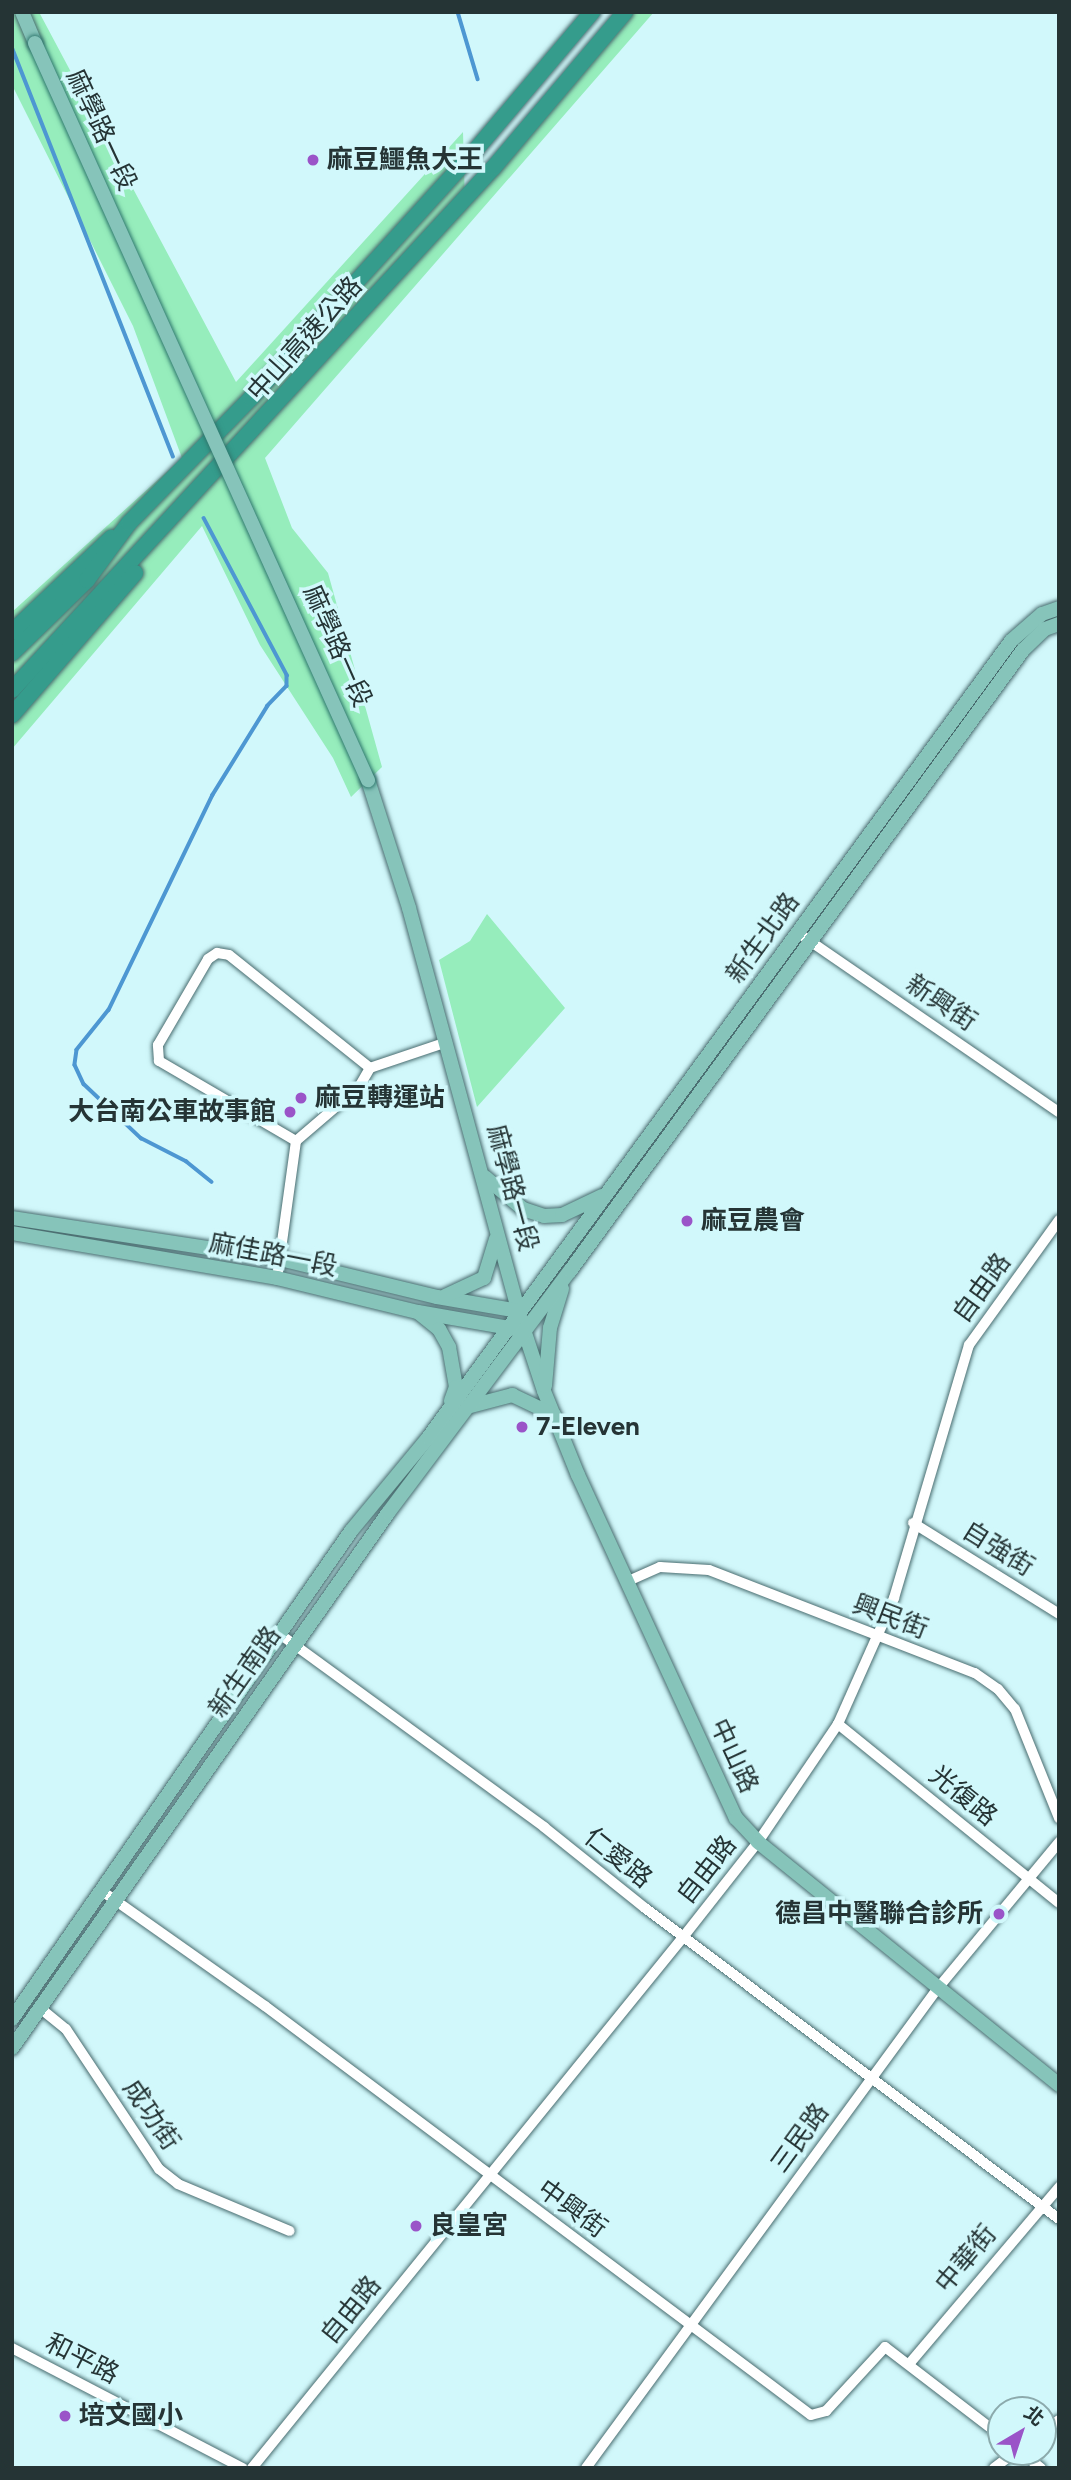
<!DOCTYPE html>
<html>
<head>
<meta charset="utf-8">
<style>
  body { margin:0 }
  #map { position:relative; width:1071px; height:2480px; overflow:hidden; background:#d1f8fb; font-family:Figtree,"Noto Sans TC",sans-serif }
  div>[style] { position:absolute }
  .green>* { inset:0; background:#96edbc }
  .stream>* { height:3.5px; margin:-1.75px; padding:0 1.75px; transform-origin:1.75px; border-radius:1.75px; background:#4d97d2 }
  .roads { filter:drop-shadow(0 0 2px #496c6f) drop-shadow(0 0 2px #496c6f) }
  .minor>* { height:10px; margin:-5px; padding:0 5px; transform-origin:5px; border-radius:5px; background:#fff }
  .major>* { height:14px; margin:-7px; padding:0 7px; transform-origin:7px; border-radius:7px; background:#86c4ba }
  .highway>* { height:16px; margin:-8px; padding:0 8px; transform-origin:8px; border-radius:8px; background:#359c8c }
  .bridges { filter:drop-shadow(0 0 2px #2f786e) drop-shadow(0 0 2px #2f786e) }
  .major-bridge>* { height:14px; margin:-7px; padding:0 7px; transform-origin:7px; border-radius:7px; background:#86c4ba }
  .dots>* { width:19px; height:19px; translate:-50% -50%; box-sizing:border-box; border:4px solid #d1f8fb; border-radius:50% }
  span { translate:-50% -50%; white-space:nowrap; text-align:center; line-height:1.15; -webkit-text-stroke:7px #d1f8fb; paint-order:stroke }
  .street-label { font-size:26px; color:#253435 }
  .poi-label { font-size:26px; color:#253435; font-weight:700 }
  .left { translate:0 -50%; text-align:left }
  .right { translate:-100% -50%; text-align:right }
  .frame { position:absolute; inset:0; border:14px solid #253435; pointer-events:none }
  .north { position:absolute; left:987px; top:2396px; width:70px; height:70px; box-sizing:border-box; background:#d1f8fb; border:2px solid #8caaac; border-radius:50%; rotate:39deg; font-size:19px; font-weight:700; line-height:28px; text-align:center; color:#253435 }
  .north::after { content:''; display:block; margin:auto; width:24px; height:32px; background:#9a54c8; clip-path:polygon(50% 0,100% 100%,50% 72%,0 100%) }
</style>
</head>
<body>
<div id="map">
  <div class="green">
    <i style="clip-path:polygon(12px 12px,39px 12px,236px 382px,463px 132px,465px 204px,632px 12px,654px 12px,265px 458px,292px 528px,328px 573px,382px 767px,351px 797px,333px 758px,260px 645px,202px 526px,12px 749px,12px 612px,182px 458px,133px 326px,12px 85px)"></i>
    <i style="clip-path:polygon(487px 914px,565px 1008px,477px 1107px,439px 960px,470px 941px)"></i>
  </div>
  <div class="stream">
    <i style="left:458px;top:12px;width:70px;rotate:73.4deg"></i>
    <i style="left:12px;top:47px;width:440px;rotate:68.5deg"></i>
    <i style="left:204px;top:518px;width:178px;rotate:62.1deg"></i>
    <i style="left:287px;top:675px;width:11px;rotate:90deg"></i>
    <i style="left:287px;top:686px;width:28px;rotate:134deg"></i>
    <i style="left:268px;top:706px;width:105px;rotate:121.7deg"></i>
    <i style="left:213px;top:795px;width:239px;rotate:115.8deg"></i>
    <i style="left:109px;top:1010px;width:51px;rotate:128.7deg"></i>
    <i style="left:77px;top:1050px;width:15px;rotate:98deg"></i>
    <i style="left:75px;top:1065px;width:21px;rotate:65deg"></i>
    <i style="left:84px;top:1084px;width:79px;rotate:43.5deg"></i>
    <i style="left:141px;top:1138px;width:51px;rotate:27.1deg"></i>
    <i style="left:186px;top:1161px;width:33px;rotate:39deg"></i>
  </div>
  <div class="roads">
    <div class="minor">
      <i style="left:804px;top:937px;width:309px;rotate:34.5deg"></i>
      <i style="left:296px;top:1141px;width:159px;rotate:-149.7deg"></i>
      <i style="left:159px;top:1061px;width:16px;rotate:-94deg"></i>
      <i style="left:158px;top:1045px;width:99px;rotate:-59.8deg"></i>
      <i style="left:208px;top:959px;width:11px;rotate:-34deg"></i>
      <i style="left:217px;top:953px;width:12px;rotate:9deg"></i>
      <i style="left:229px;top:955px;width:181px;rotate:38.7deg"></i>
      <i style="left:277px;top:1278px;width:138px;rotate:-82.1deg"></i>
      <i style="left:296px;top:1141px;width:83px;rotate:-40.6deg"></i>
      <i style="left:359px;top:1087px;width:22px;rotate:-60deg"></i>
      <i style="left:370px;top:1068px;width:81px;rotate:-18.7deg"></i>
      <i style="left:913px;top:1523px;width:172px;rotate:31.9deg"></i>
      <i style="left:626px;top:1582px;width:37px;rotate:-24deg"></i>
      <i style="left:660px;top:1567px;width:49px;rotate:3.5deg"></i>
      <i style="left:709px;top:1570px;width:285px;rotate:21.2deg"></i>
      <i style="left:975px;top:1673px;width:28px;rotate:35deg"></i>
      <i style="left:998px;top:1689px;width:26px;rotate:50deg"></i>
      <i style="left:1015px;top:1709px;width:118px;rotate:68deg"></i>
      <i style="left:281px;top:1635px;width:326px;rotate:36.1deg"></i>
      <i style="left:544px;top:1827px;width:129px;rotate:38.7deg"></i>
      <i style="left:645px;top:1908px;width:518px;rotate:36.91deg"></i>
      <i style="left:838px;top:1724px;width:284px;rotate:39deg"></i>
      <i style="left:102px;top:1891px;width:199px;rotate:35.2deg"></i>
      <i style="left:265px;top:2006px;width:682px;rotate:36.84deg"></i>
      <i style="left:811px;top:2415px;width:16px;rotate:-15deg"></i>
      <i style="left:826px;top:2411px;width:87px;rotate:-47.3deg"></i>
      <i style="left:885px;top:2347px;width:146px;rotate:37.5deg"></i>
      <i style="left:40px;top:2008px;width:33px;rotate:39deg"></i>
      <i style="left:66px;top:2029px;width:168px;rotate:56.4deg"></i>
      <i style="left:159px;top:2169px;width:24px;rotate:38deg"></i>
      <i style="left:178px;top:2184px;width:121px;rotate:22.8deg"></i>
      <i style="left:12px;top:2348px;width:260px;rotate:27.5deg"></i>
      <i style="left:910px;top:2363px;width:231px;rotate:-49.7deg"></i>
      <i style="left:1043px;top:2432px;width:20px;rotate:-37deg"></i>
      <i style="left:1021px;top:2452px;width:26px;rotate:39deg"></i>
      <i style="left:252px;top:2468px;width:685px;rotate:-50.92deg"></i>
      <i style="left:684px;top:1936px;width:120px;rotate:-51.8deg"></i>
      <i style="left:758px;top:1842px;width:143px;rotate:-55.9deg"></i>
      <i style="left:838px;top:1724px;width:138px;rotate:-66deg"></i>
      <i style="left:894px;top:1598px;width:264px;rotate:-73.5deg"></i>
      <i style="left:969px;top:1345px;width:154px;rotate:-54.2deg"></i>
      <i style="left:586px;top:2468px;width:595px;rotate:-53.75deg"></i>
      <i style="left:938px;top:1988px;width:190px;rotate:-50.3deg"></i>
      <i style="left:994px;top:2468px;width:26px;rotate:-37deg"></i>
    </div>
    <div class="major">
      <i style="left:22px;top:12px;width:34px;rotate:67deg"></i>
      <i style="left:368px;top:780px;width:134px;rotate:72.2deg"></i>
      <i style="left:409px;top:908px;width:437px;rotate:74.8deg"></i>
      <i style="left:524px;top:1330px;width:64px;rotate:71.8deg"></i>
      <i style="left:544px;top:1391px;width:91px;rotate:68deg"></i>
      <i style="left:578px;top:1475px;width:378px;rotate:65.3deg"></i>
      <i style="left:736px;top:1818px;width:33px;rotate:47deg"></i>
      <i style="left:758px;top:1842px;width:387px;rotate:38.9deg"></i>
      <i style="left:485px;top:1177px;width:50px;rotate:40.1deg"></i>
      <i style="left:523px;top:1209px;width:22px;rotate:18deg"></i>
      <i style="left:544px;top:1216px;width:18px;rotate:-3deg"></i>
      <i style="left:562px;top:1215px;width:44px;rotate:-25.4deg"></i>
      <i style="left:12px;top:1218px;width:271px;rotate:8.7deg"></i>
      <i style="left:280px;top:1259px;width:162px;rotate:13.6deg"></i>
      <i style="left:437px;top:1297px;width:83px;rotate:9.7deg"></i>
      <i style="left:12px;top:1233px;width:269px;rotate:9.6deg"></i>
      <i style="left:277px;top:1278px;width:145px;rotate:13.6deg"></i>
      <i style="left:418px;top:1312px;width:98px;rotate:9.9deg"></i>
      <i style="left:445px;top:1296px;width:43px;rotate:-24.8deg"></i>
      <i style="left:484px;top:1278px;width:41px;rotate:-72.9deg"></i>
      <i style="left:419px;top:1313px;width:26px;rotate:39deg"></i>
      <i style="left:439px;top:1329px;width:21px;rotate:61deg"></i>
      <i style="left:449px;top:1347px;width:41px;rotate:80.1deg"></i>
      <i style="left:456px;top:1387px;width:15px;rotate:110deg"></i>
      <i style="left:545px;top:1386px;width:58px;rotate:-85.1deg"></i>
      <i style="left:550px;top:1328px;width:41px;rotate:-72.9deg"></i>
      <i style="left:467px;top:1407px;width:47px;rotate:-14.9deg"></i>
      <i style="left:512px;top:1395px;width:47px;rotate:25.5deg"></i>
      <i style="left:12px;top:2019px;width:594px;rotate:-55.21deg"></i>
      <i style="left:351px;top:1531px;width:121px;rotate:-50.4deg"></i>
      <i style="left:428px;top:1438px;width:987px;rotate:-53.81deg"></i>
      <i style="left:1011px;top:641px;width:41px;rotate:-41.1deg"></i>
      <i style="left:1042px;top:614px;width:18px;rotate:-19deg"></i>
      <i style="left:12px;top:2048px;width:654px;rotate:-54.9deg"></i>
      <i style="left:388px;top:1513px;width:303px;rotate:-53.1deg"></i>
      <i style="left:570px;top:1271px;width:769px;rotate:-53.89deg"></i>
      <i style="left:1023px;top:650px;width:30px;rotate:-44deg"></i>
      <i style="left:1045px;top:629px;width:15px;rotate:-20deg"></i>
    </div>
    <div class="highway">
      <i style="left:12px;top:632px;width:137px;rotate:-43.5deg"></i>
      <i style="left:12px;top:653px;width:105px;rotate:-44.2deg"></i>
      <i style="left:87px;top:580px;width:71px;rotate:-53.6deg"></i>
      <i style="left:129px;top:523px;width:175px;rotate:-45.7deg"></i>
      <i style="left:251px;top:398px;width:331px;rotate:-47.8deg"></i>
      <i style="left:473px;top:153px;width:185px;rotate:-49.8deg"></i>
      <i style="left:12px;top:690px;width:711px;rotate:-47.34deg"></i>
      <i style="left:494px;top:167px;width:203px;rotate:-49.8deg"></i>
      <i style="left:12px;top:715px;width:188px;rotate:-49.1deg"></i>
    </div>
  </div>
  <div class="bridges">
    <div class="major-bridge">
      <i style="left:35px;top:43px;width:809px;rotate:65.69deg"></i>
    </div>
  </div>
  <div class="dots">
    <i style="left:313px;top:160px;background:#9a54c8"></i>
    <i style="left:301px;top:1098px;background:#9a54c8"></i>
    <i style="left:290px;top:1112px;background:#9a54c8"></i>
    <i style="left:687px;top:1221px;background:#9a54c8"></i>
    <i style="left:522px;top:1427px;background:#9a54c8"></i>
    <i style="left:999px;top:1914px;background:#9a54c8"></i>
    <i style="left:416px;top:2226px;background:#9a54c8"></i>
    <i style="left:65px;top:2416px;background:#9a54c8"></i>
  </div>
  <div class="street-label">
    <span style="left:101px;top:130px;rotate:65deg">麻學路一段</span>
    <span style="left:305px;top:339px;rotate:-48deg">中山高速公路</span>
    <span style="left:337px;top:646px;rotate:66deg">麻學路一段</span>
    <span style="left:763px;top:938px;rotate:-54deg">新生北路</span>
    <span style="left:941px;top:1003px;rotate:34deg">新興街</span>
    <span style="left:512px;top:1188px;rotate:75deg">麻學路一段</span>
    <span style="left:273px;top:1255px;rotate:11deg">麻佳路一段</span>
    <span style="left:982px;top:1288px;rotate:-54deg">自由路</span>
    <span style="left:998px;top:1549px;rotate:32deg">自強街</span>
    <span style="left:890px;top:1617px;rotate:21deg">興民街</span>
    <span style="left:245px;top:1672px;rotate:-55deg">新生南路</span>
    <span style="left:734px;top:1756px;rotate:65deg">中山路</span>
    <span style="left:963px;top:1796px;rotate:39deg">光復路</span>
    <span style="left:618px;top:1858px;rotate:39deg">仁愛路</span>
    <span style="left:707px;top:1870px;rotate:-52deg">自由路</span>
    <span style="left:151px;top:2115px;rotate:56deg">成功街</span>
    <span style="left:800px;top:2138px;rotate:-54deg">三民路</span>
    <span style="left:572px;top:2209px;rotate:36deg">中興街</span>
    <span style="left:966px;top:2259px;rotate:-50deg">中華街</span>
    <span style="left:351px;top:2310px;rotate:-51deg">自由路</span>
    <span style="left:82px;top:2359px;rotate:27deg">和平路</span>
  </div>
  <div class="poi-label">
    <span class="left" style="left:327px;top:160px">麻豆鱷魚大王</span>
    <span class="left" style="left:315px;top:1098px">麻豆轉運站</span>
    <span class="right" style="left:276px;top:1112px">大台南公車故事館</span>
    <span class="left" style="left:701px;top:1221px">麻豆農會</span>
    <span class="left" style="left:536px;top:1427px">7-Eleven</span>
    <span class="right" style="left:983px;top:1914px">德昌中醫聯合診所</span>
    <span class="left" style="left:430px;top:2226px">良皇宮</span>
    <span class="left" style="left:79px;top:2416px">培文國小</span>
  </div>
  <div class="frame"></div>
  <div class="north">北</div>
</div>
</body>
</html>
